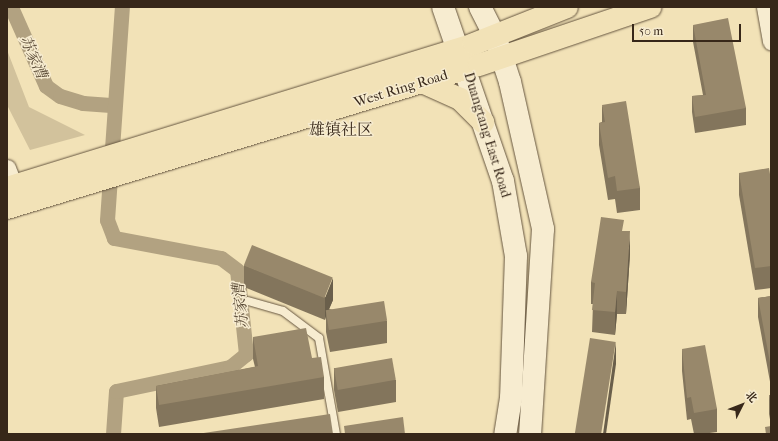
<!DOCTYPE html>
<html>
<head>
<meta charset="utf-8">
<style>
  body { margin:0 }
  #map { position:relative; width:778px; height:441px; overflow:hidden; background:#f2e2b7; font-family:"IM FELL French Canon","Noto Serif SC",serif }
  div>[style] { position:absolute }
  .green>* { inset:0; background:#d2c29c }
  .canal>* { height:15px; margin:-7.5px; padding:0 7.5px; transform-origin:7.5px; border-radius:7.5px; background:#b2a281 }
  .roads { filter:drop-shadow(0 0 1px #665640) drop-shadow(0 0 1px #665640) }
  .service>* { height:8px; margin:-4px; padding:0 4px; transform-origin:4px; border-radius:4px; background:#f7ecd0 }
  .minor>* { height:17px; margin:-8.5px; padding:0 8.5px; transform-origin:8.5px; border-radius:8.5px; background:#f7ecd0 }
  .secondary>* { height:22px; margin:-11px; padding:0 11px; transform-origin:11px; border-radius:11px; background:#f7ecd0 }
  .primary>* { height:22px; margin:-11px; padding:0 11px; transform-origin:11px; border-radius:11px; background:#f2e2b7 }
  .wall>* { inset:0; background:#83755c }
  .shaded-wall>* { inset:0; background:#6a5f4b }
  .building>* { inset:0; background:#98886b; transform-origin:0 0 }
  span { translate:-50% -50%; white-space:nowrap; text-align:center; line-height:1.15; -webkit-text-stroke:3px #f7ecd0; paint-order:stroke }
  .street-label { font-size:14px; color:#372719 }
  .water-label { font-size:15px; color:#5c4c38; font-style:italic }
  .quarter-label { font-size:16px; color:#372719 }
  .frame { position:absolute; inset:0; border:8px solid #372719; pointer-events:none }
  .north { position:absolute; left:722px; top:385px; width:40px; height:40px; -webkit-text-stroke:3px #f7ecd0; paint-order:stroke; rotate:48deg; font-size:11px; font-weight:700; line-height:16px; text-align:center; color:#372719 }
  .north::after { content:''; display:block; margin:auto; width:14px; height:18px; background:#372719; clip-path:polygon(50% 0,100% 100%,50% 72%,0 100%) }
  .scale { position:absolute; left:632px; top:24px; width:109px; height:18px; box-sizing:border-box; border:2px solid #372719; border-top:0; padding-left:5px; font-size:12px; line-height:14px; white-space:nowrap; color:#372719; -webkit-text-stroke:3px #f7ecd0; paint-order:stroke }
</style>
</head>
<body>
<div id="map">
  <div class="green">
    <i style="clip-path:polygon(7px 50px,29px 107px,85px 135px,30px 150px,7px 105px)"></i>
  </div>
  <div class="canal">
    <i style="left:11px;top:7px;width:86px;rotate:66.1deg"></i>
    <i style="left:46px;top:86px;width:17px;rotate:36deg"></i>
    <i style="left:60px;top:96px;width:24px;rotate:17deg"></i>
    <i style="left:83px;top:103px;width:31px;rotate:4deg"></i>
    <i style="left:113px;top:434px;width:43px;rotate:-86deg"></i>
    <i style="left:116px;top:391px;width:116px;rotate:-11.9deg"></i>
    <i style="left:230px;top:367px;width:21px;rotate:-39deg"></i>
    <i style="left:246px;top:354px;width:84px;rotate:-96.1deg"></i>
    <i style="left:237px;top:270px;width:20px;rotate:-143deg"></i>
    <i style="left:221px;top:258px;width:109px;rotate:-169.4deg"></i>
    <i style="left:114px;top:238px;width:19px;rotate:-111deg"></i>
    <i style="left:107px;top:220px;width:214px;rotate:-86deg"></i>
  </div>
  <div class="roads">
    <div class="service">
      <i style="left:248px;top:301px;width:36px;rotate:16deg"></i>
      <i style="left:283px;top:311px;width:45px;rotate:36.9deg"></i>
      <i style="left:319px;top:338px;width:97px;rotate:80deg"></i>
    </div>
    <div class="minor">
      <i style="left:765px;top:7px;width:35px;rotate:80deg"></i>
      <i style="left:7px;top:168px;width:19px;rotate:69deg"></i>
    </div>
    <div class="secondary">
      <i style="left:443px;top:7px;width:184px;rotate:71deg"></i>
      <i style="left:503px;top:181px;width:76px;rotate:80.2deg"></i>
      <i style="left:516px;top:256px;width:142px;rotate:92deg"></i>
      <i style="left:511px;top:398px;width:36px;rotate:99deg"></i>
      <i style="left:480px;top:7px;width:33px;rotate:63deg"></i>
      <i style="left:495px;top:36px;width:48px;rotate:71.9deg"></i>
      <i style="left:510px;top:82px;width:151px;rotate:77.3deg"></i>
      <i style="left:543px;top:229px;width:205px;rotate:93.6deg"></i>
    </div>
    <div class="primary">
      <i style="left:422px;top:82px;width:42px;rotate:24.1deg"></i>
      <i style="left:460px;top:99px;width:33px;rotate:45deg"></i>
      <i style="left:7px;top:188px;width:489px;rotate:-17.1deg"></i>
      <i style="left:474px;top:44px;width:100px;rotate:-21.7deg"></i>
      <i style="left:7px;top:208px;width:493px;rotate:-16.9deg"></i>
      <i style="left:479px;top:65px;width:181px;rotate:-18.7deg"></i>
    </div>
  </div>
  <div class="wall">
    <i style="clip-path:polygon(693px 25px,746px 108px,746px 125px,695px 133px,692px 112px,692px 96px,703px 95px,693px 42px)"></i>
    <i style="clip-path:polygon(602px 105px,640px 188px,640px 210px,617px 213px,615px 199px,608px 200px,599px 145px,599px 123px,602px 122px)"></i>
    <i style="clip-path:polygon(739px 173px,771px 180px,771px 288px,755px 290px,739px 195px)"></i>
    <i style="clip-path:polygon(624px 231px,630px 254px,626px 314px,617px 314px,615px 335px,592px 332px,593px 304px,591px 304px,591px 282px)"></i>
    <i style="clip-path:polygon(244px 265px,333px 300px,329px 309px,387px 321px,387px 343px,330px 352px,326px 332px,326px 316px,325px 320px,244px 287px)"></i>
    <i style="clip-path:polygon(771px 296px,771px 387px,758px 317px,758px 298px)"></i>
    <i style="clip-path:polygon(253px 337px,312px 358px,324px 377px,324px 399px,159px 427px,156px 408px,156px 386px,255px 367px,253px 359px)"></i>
    <i style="clip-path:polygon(682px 349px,717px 409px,717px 432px,702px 434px,694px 434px,691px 419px,687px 420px,682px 371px)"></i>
    <i style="clip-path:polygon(334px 368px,396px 380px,396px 402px,338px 412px,334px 390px)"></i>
    <i style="clip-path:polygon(769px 395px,771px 395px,771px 425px,769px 414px)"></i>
  </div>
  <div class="shaded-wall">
    <i style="clip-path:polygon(630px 231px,630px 254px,626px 314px,626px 292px)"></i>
    <i style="clip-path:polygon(333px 278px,333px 300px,327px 314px,326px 310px,326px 316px,325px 320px,325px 298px)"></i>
    <i style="clip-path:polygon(617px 291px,617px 314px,615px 335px,615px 312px)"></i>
    <i style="clip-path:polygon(616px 342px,616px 364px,606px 434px,603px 434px)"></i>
  </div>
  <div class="building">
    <i style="clip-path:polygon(728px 18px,746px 108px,695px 117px,692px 96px,706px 95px,693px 25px)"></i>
    <i style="clip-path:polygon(626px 101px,640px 188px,617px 191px,615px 176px,608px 178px,599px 123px,605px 122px,602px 105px)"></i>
    <i style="clip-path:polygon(769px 168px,771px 180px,771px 266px,755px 268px,739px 173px)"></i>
    <i style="clip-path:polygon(601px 217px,624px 220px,622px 231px,630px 231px,626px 292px,617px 291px,615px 312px,592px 310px,595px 283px,591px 282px)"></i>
    <i style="left:252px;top:245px;width:87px;height:22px;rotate:22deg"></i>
    <i style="clip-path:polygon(771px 296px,771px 368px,758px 298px)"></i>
    <i style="left:384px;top:301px;width:20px;height:59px;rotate:81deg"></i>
    <i style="clip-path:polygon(306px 328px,312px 358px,321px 357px,324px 377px,159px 405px,156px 386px,258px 366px,253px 337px)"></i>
    <i style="left:590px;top:338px;width:26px;height:97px;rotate:9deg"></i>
    <i style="clip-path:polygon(705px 345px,717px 409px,694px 413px,691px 397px,687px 398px,682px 349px)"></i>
    <i style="left:392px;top:358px;width:22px;height:59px;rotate:80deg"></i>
    <i style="clip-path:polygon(769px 395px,771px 395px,771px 406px)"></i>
    <i style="clip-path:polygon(330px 414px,333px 434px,197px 434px)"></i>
    <i style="clip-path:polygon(403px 417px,405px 434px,345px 434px,344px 426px)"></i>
    <i style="clip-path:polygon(771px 426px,771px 434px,766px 434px,765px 427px)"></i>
  </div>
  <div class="street-label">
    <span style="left:401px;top:89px;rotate:-17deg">West Ring Road</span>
    <span style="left:487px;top:135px;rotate:73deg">Duangtang East Road</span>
  </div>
  <div class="water-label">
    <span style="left:33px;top:57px;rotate:66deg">苏家漕</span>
    <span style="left:241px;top:306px;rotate:-96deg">苏家漕</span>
  </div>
  <div class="quarter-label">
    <span style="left:341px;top:130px">雄镇社区</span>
  </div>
  <div class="frame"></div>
  <div class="north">北</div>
  <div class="scale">50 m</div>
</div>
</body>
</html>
